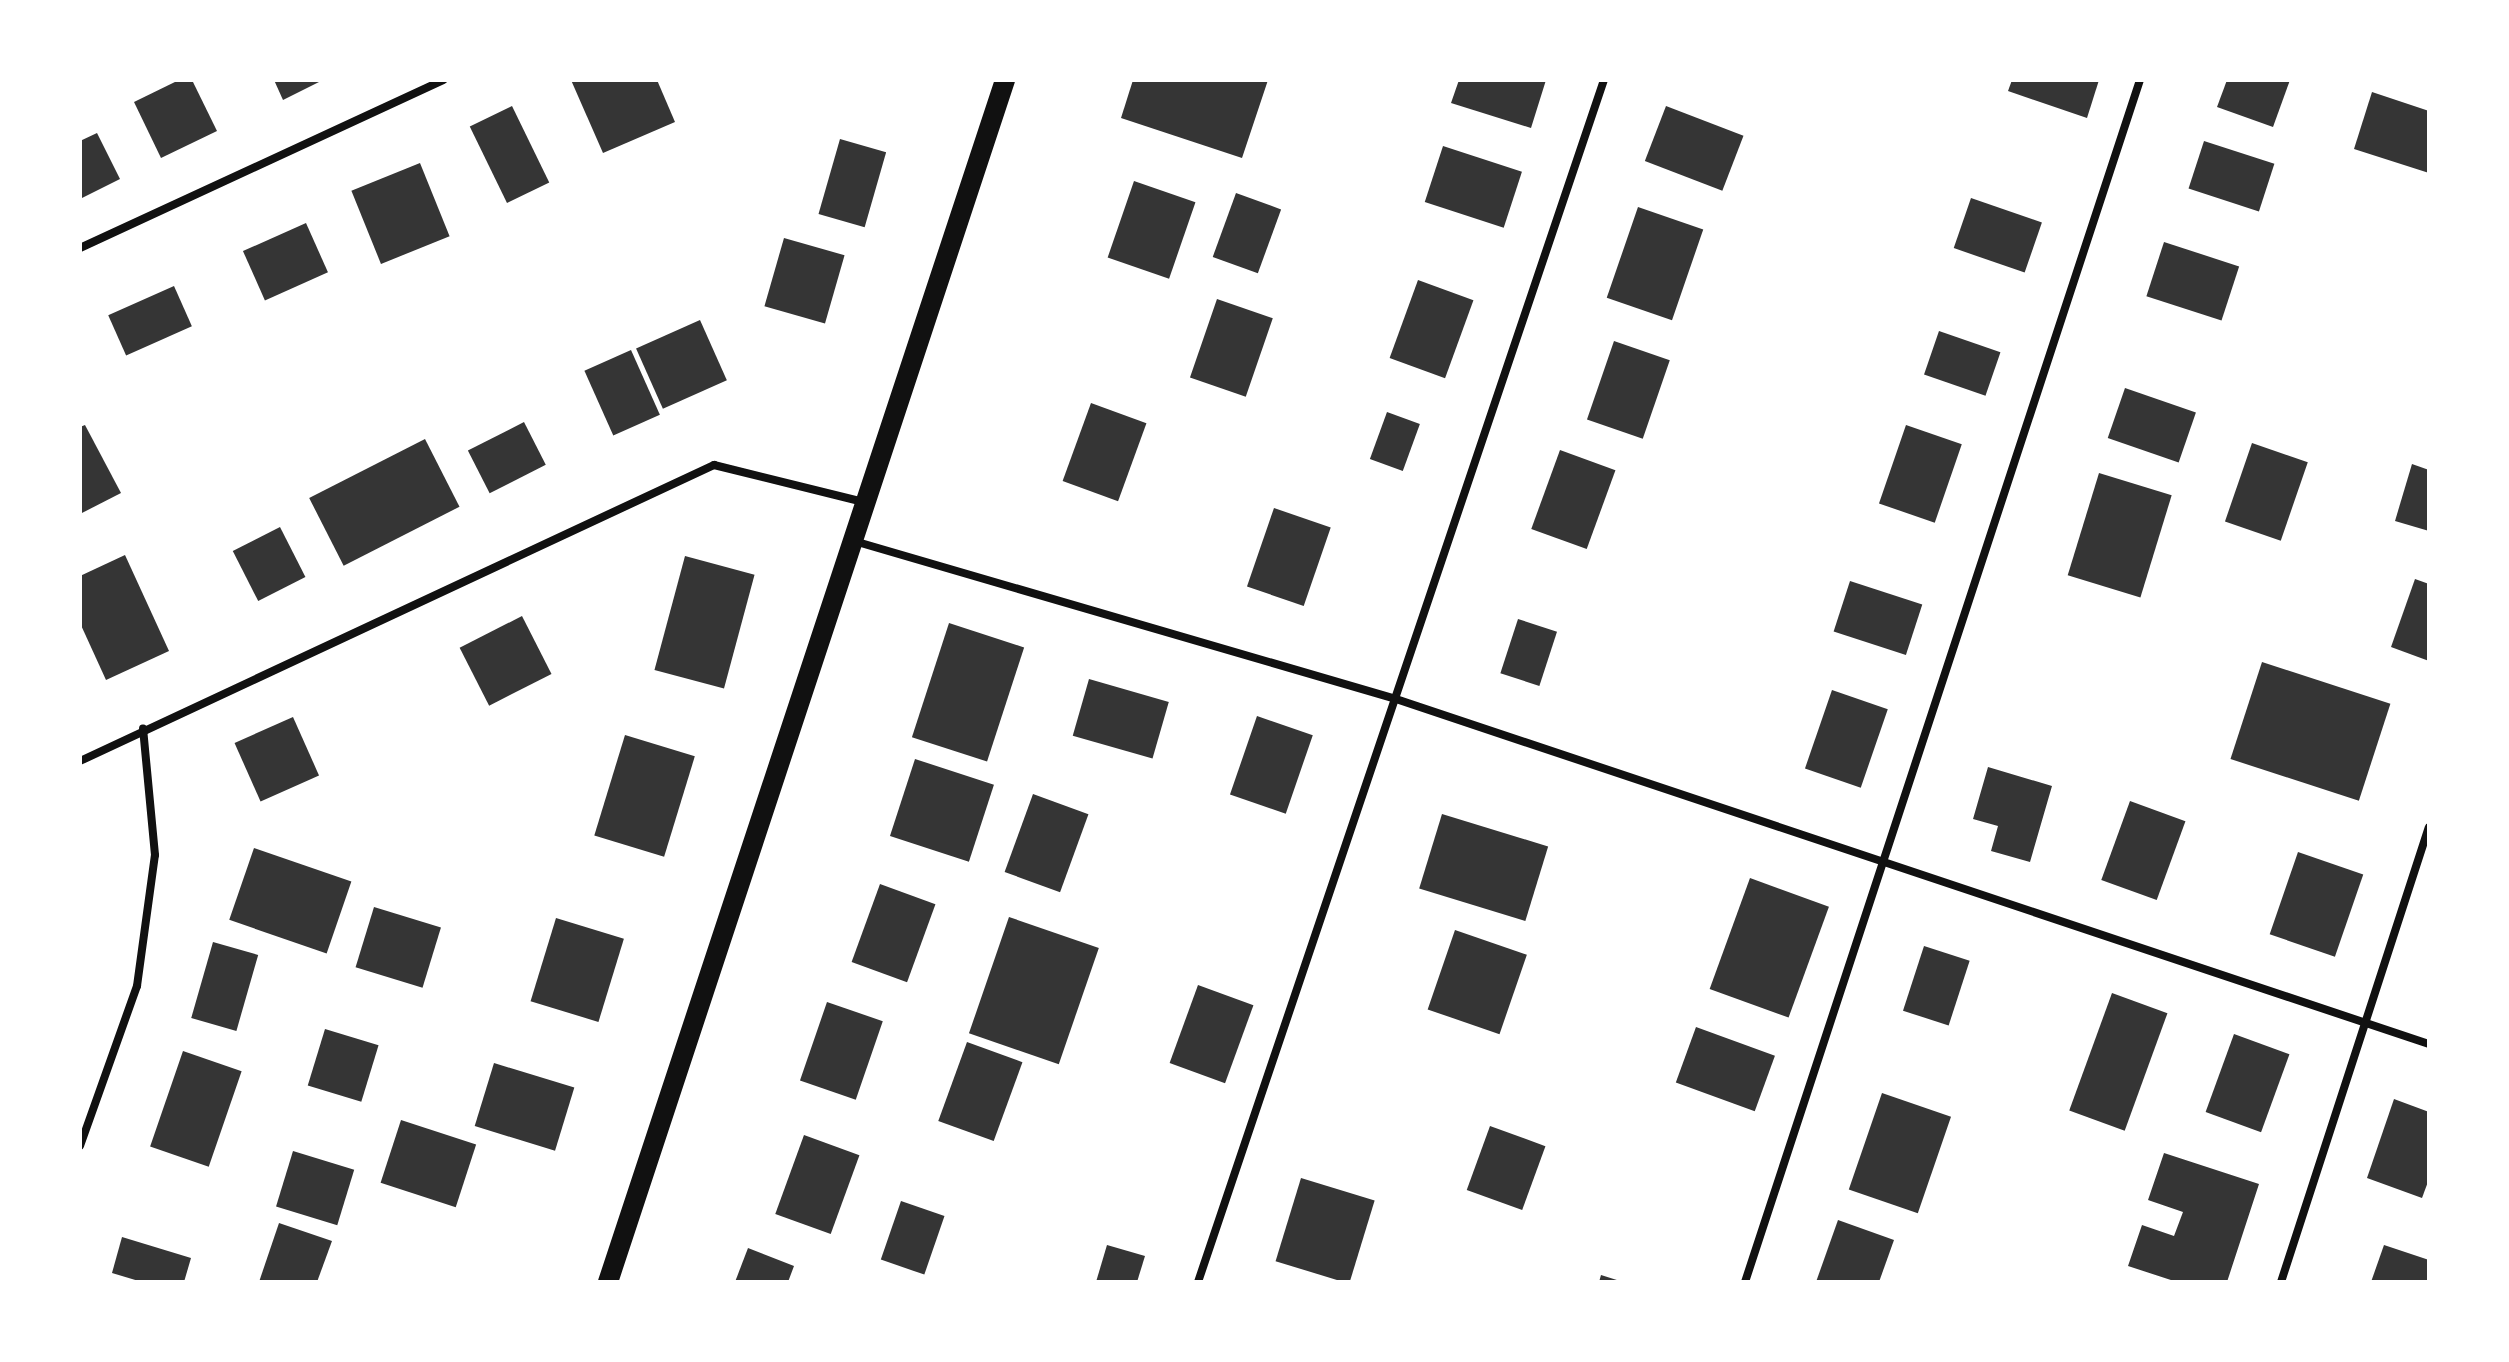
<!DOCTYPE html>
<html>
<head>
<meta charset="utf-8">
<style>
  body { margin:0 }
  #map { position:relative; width:2509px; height:1362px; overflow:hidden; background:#fff; font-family:Roboto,sans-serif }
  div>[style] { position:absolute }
  .building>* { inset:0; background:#353535; transform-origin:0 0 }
  .minor>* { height:8px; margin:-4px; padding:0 4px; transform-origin:4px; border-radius:4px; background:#111 }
  .primary>* { height:20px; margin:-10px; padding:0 10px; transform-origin:10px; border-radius:10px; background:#111 }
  span { translate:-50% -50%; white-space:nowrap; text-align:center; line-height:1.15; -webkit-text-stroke:7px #fff; paint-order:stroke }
  .frame { position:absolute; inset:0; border:82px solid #fff; pointer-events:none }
</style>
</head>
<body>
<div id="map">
  <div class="building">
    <i style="clip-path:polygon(179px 80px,192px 80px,217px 131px,161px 158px,134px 102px)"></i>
    <i style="clip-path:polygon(274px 80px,323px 80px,283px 100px)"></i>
    <i style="clip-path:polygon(571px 80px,657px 80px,675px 122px,603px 153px)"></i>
    <i style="clip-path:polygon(1133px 80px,1268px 80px,1242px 158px,1121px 118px)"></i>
    <i style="clip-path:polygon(1459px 80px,1546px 80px,1531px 128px,1451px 103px)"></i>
    <i style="clip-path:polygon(2012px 80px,2099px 80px,2087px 118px,2008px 91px)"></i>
    <i style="clip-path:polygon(2227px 80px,2290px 80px,2273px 127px,2217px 107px)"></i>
    <i style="clip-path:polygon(2372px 92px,2429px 111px,2429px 173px,2354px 149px)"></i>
    <i style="left:512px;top:106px;width:85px;height:47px;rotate:64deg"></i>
    <i style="left:1666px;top:106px;width:83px;height:59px;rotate:21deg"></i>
    <i style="clip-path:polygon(97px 133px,120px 179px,80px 199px,80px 141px)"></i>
    <i style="left:840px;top:139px;width:48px;height:78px;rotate:16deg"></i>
    <i style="left:2204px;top:141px;width:74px;height:50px;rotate:18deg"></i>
    <i style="left:1443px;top:146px;width:83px;height:59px;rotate:18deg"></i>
    <i style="left:420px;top:163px;width:79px;height:74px;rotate:68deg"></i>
    <i style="left:1134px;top:181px;width:65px;height:81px;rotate:19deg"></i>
    <i style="left:1236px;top:193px;width:48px;height:68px;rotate:20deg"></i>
    <i style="left:1971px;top:198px;width:75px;height:53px;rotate:19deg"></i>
    <i style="left:1638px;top:207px;width:69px;height:96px;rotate:19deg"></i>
    <i style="left:306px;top:223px;width:54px;height:69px;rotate:66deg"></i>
    <i style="left:784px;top:238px;width:63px;height:71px;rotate:16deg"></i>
    <i style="left:2164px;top:242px;width:79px;height:57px;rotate:18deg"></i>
    <i style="left:1418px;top:280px;width:59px;height:83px;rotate:20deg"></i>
    <i style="left:174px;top:286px;width:44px;height:72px;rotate:66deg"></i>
    <i style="left:1217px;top:299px;width:59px;height:83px;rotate:19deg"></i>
    <i style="left:700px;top:320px;width:66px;height:70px;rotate:66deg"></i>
    <i style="left:1939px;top:331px;width:65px;height:46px;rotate:19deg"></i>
    <i style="left:1614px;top:341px;width:59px;height:83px;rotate:19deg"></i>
    <i style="left:631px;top:350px;width:71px;height:51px;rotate:66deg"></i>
    <i style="left:2125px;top:388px;width:75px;height:53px;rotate:19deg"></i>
    <i style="left:1091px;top:403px;width:59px;height:83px;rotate:20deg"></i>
    <i style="left:1387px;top:412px;width:35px;height:50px;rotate:20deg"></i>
    <i style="left:524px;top:422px;width:48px;height:63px;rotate:63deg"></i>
    <i style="clip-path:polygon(85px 425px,121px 493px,80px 514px,80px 427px)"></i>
    <i style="left:1906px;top:425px;width:59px;height:83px;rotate:19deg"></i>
    <i style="left:425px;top:439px;width:76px;height:130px;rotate:63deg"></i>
    <i style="left:2252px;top:443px;width:59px;height:83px;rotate:19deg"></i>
    <i style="left:1560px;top:450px;width:59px;height:84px;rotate:20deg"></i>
    <i style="clip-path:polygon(2412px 464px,2429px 470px,2429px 531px,2395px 521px)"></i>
    <i style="left:2099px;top:473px;width:76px;height:107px;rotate:17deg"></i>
    <i style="left:1274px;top:508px;width:60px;height:83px;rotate:19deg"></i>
    <i style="left:280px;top:527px;width:56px;height:53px;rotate:63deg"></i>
    <i style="clip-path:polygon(125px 555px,169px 651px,106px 680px,80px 623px,80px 576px)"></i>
    <i style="left:685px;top:556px;width:72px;height:118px;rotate:15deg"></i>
    <i style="clip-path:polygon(2415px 579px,2429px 584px,2429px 661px,2391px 647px)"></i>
    <i style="left:1850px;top:581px;width:76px;height:53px;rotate:18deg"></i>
    <i style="left:522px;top:616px;width:65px;height:70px;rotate:63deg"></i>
    <i style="left:1518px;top:619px;width:41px;height:57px;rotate:18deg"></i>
    <i style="left:949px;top:623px;width:79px;height:120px;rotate:18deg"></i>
    <i style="left:2262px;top:662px;width:135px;height:102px;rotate:18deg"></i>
    <i style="left:1089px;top:679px;width:83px;height:59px;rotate:16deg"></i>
    <i style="left:1832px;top:690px;width:59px;height:83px;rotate:19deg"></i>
    <i style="left:1257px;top:716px;width:59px;height:83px;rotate:19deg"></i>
    <i style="left:293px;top:717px;width:64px;height:64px;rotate:66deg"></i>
    <i style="left:625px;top:735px;width:73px;height:105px;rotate:17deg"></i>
    <i style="left:915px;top:759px;width:83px;height:81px;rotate:18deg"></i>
    <i style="clip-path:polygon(1988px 767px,2052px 786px,2030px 862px,1991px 851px,1998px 826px,1973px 819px)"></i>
    <i style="left:1033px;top:794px;width:59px;height:83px;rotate:20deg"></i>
    <i style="left:2130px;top:801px;width:59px;height:84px;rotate:20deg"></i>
    <i style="left:1442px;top:814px;width:111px;height:78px;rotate:17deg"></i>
    <i style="left:254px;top:848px;width:103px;height:76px;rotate:19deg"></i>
    <i style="left:2298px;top:852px;width:69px;height:87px;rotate:19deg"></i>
    <i style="left:1750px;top:878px;width:84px;height:118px;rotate:20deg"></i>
    <i style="left:880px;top:884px;width:59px;height:83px;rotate:20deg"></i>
    <i style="left:374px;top:907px;width:70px;height:63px;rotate:17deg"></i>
    <i style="left:1009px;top:917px;width:95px;height:123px;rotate:19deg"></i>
    <i style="left:556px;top:918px;width:71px;height:87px;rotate:17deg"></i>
    <i style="left:1455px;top:930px;width:76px;height:84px;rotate:19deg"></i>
    <i style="left:213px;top:942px;width:47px;height:79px;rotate:16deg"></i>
    <i style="left:1924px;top:946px;width:48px;height:68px;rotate:18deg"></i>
    <i style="left:1198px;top:985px;width:59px;height:83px;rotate:20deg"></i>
    <i style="left:2112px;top:993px;width:59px;height:125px;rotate:20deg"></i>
    <i style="left:827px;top:1002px;width:59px;height:83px;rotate:19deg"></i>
    <i style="left:1696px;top:1027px;width:84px;height:59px;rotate:20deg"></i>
    <i style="left:325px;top:1029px;width:56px;height:59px;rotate:17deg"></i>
    <i style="left:2234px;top:1034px;width:59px;height:83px;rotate:20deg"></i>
    <i style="left:967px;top:1042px;width:59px;height:84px;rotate:20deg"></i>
    <i style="left:183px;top:1051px;width:62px;height:101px;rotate:19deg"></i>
    <i style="left:494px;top:1063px;width:84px;height:66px;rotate:17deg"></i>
    <i style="left:1882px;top:1093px;width:73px;height:102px;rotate:19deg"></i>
    <i style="clip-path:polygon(2394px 1099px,2429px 1112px,2429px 1179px,2422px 1198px,2367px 1178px)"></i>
    <i style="left:401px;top:1120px;width:79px;height:66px;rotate:18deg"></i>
    <i style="left:1490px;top:1126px;width:59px;height:68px;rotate:20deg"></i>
    <i style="left:804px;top:1135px;width:59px;height:84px;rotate:20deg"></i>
    <i style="left:293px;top:1151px;width:64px;height:58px;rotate:17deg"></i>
    <i style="clip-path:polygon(2164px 1153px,2259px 1184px,2227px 1282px,2177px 1282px,2128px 1266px,2142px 1225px,2174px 1236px,2183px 1212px,2148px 1200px)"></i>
    <i style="left:1301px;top:1178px;width:77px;height:87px;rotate:17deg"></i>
    <i style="left:901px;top:1201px;width:46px;height:62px;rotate:19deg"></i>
    <i style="clip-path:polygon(1838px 1220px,1894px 1240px,1879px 1282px,1816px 1282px)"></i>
    <i style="clip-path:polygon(279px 1223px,332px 1241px,317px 1282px,259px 1282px)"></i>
    <i style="clip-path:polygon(122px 1237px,191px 1258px,184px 1282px,142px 1282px,112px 1273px)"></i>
    <i style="clip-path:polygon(1107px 1245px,1145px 1256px,1137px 1282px,1096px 1282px)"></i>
    <i style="clip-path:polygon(2384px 1245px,2429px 1260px,2429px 1282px,2371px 1282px)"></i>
    <i style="clip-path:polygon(748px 1248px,794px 1266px,788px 1282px,735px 1282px)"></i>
    <i style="clip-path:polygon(1601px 1275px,1620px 1281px,1620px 1282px,1599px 1282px)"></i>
  </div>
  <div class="minor">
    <i style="left:80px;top:248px;width:400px;rotate:-24.8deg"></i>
    <i style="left:854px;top:541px;width:565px;rotate:16.25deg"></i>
    <i style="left:1396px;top:699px;width:1089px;rotate:18.47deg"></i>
    <i style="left:80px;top:761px;width:700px;rotate:-25.03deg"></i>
    <i style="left:714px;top:465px;width:154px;rotate:13.9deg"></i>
    <i style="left:80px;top:1146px;width:170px;rotate:-70.4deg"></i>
    <i style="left:137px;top:986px;width:132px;rotate:-82.2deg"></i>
    <i style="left:155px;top:855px;width:127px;rotate:-95.4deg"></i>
    <i style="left:1198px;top:1282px;width:1269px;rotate:-71.34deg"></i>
    <i style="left:1745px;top:1282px;width:1265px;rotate:-71.81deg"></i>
    <i style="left:2281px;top:1282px;width:478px;rotate:-72deg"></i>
  </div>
  <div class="primary">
    <i style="left:608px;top:1282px;width:1266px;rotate:-71.72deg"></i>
  </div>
  <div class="frame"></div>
</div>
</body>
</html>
